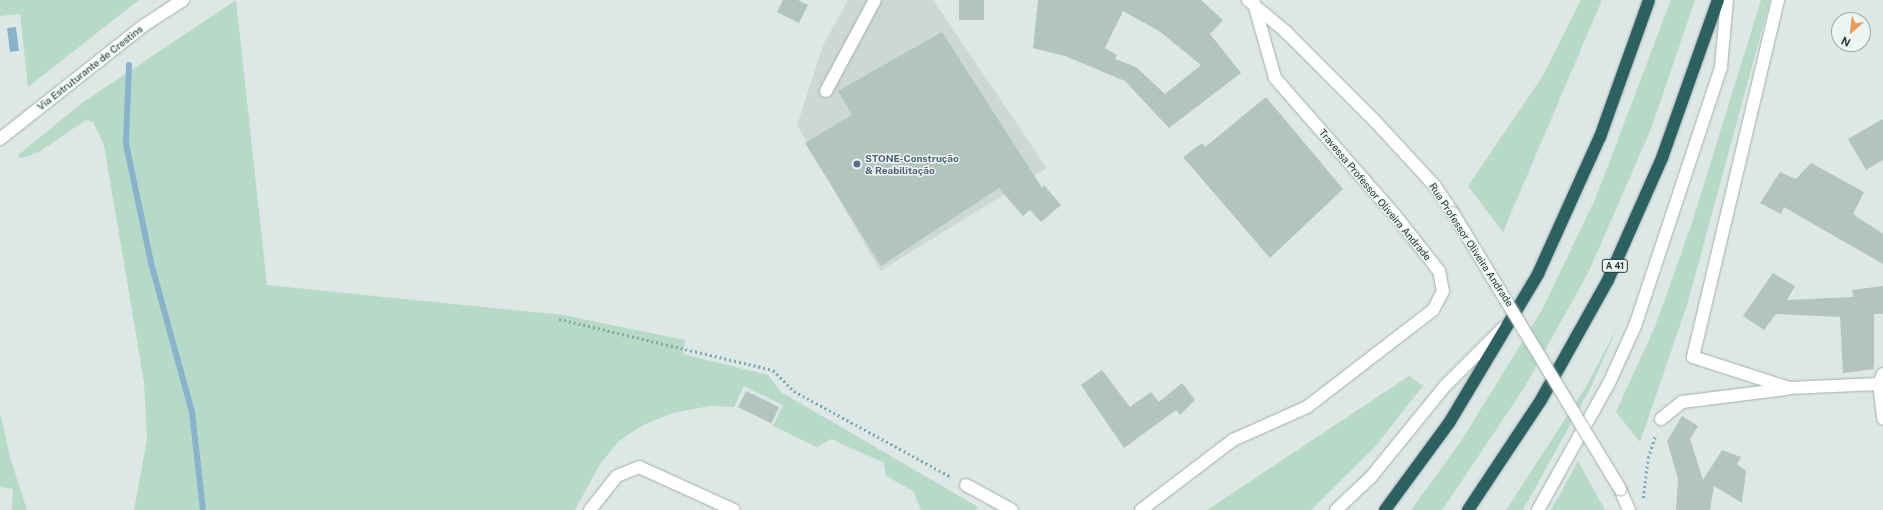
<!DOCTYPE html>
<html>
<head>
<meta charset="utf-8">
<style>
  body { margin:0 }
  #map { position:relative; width:1883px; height:510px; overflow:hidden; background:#dde8e6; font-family:"Public Sans",sans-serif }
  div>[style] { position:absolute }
  .built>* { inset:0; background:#ccd8d5 }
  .green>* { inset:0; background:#b7d9c7 }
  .water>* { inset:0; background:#87b3cc; transform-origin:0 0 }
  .stream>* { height:6px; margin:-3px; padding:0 3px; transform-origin:3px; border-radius:3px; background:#87b3cc }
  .building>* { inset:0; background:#b3c3bf; transform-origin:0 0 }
  .path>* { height:2.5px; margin-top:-1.25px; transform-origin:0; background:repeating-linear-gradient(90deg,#7faba6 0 2px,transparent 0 5px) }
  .roads { filter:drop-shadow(0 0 1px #a1afad) drop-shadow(0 0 1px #a1afad) }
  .service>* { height:12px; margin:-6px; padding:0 6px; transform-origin:6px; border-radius:6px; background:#fff }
  .minor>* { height:12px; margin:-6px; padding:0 6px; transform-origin:6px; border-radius:6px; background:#fff }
  .tertiary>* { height:12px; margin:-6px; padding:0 6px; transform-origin:6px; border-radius:6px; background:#fff }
  .secondary>* { height:12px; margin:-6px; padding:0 6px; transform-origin:6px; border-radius:6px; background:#fff }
  .motorway>* { height:12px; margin:-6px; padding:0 6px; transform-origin:6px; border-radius:6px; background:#2d6161 }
  .bridges { filter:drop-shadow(0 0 1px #a1afad) drop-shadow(0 0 1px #a1afad) }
  .tertiary-bridge>* { height:12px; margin:-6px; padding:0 6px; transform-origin:6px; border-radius:6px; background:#fff }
  .dots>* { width:11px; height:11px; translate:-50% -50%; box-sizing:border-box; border:2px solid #edf5f3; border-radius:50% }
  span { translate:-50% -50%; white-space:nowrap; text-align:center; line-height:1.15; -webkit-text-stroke:3px #edf5f3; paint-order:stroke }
  .shield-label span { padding:1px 3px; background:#edf5f3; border:1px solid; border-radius:3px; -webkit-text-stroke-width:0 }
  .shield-label { font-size:9px; color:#203735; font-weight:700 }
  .street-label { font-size:10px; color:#203735 }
  .service-label { font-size:10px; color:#4e5e75; font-weight:700 }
  .left { translate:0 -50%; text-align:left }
  .north { position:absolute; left:1831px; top:12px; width:40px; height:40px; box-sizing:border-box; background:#edf5f3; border:1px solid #9ba9a7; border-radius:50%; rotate:208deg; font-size:11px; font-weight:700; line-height:16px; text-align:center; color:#203735 }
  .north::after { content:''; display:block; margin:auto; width:14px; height:18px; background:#eb9a59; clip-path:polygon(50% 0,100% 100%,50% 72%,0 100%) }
</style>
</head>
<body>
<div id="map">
  <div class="built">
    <i style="clip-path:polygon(848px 0,933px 0,1047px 168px,880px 271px,797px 125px,824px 43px)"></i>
  </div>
  <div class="green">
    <i style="clip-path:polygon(0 0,139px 0,28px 87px,20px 14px,0 16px)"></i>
    <i style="clip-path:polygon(236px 0,267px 285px,563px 315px,685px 340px,683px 354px,768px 375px,781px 392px,978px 507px,975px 510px,921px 510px,913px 491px,886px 476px,884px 463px,831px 439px,817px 447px,773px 426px,783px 405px,744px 386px,734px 407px,710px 406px,673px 413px,643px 425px,620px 440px,600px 464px,575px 510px,134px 510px,147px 439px,144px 382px,104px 145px,93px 122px,86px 120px,39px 152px,22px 158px,17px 156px,82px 103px)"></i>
    <i style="clip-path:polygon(1581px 0,1602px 0,1503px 232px,1468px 186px,1544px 74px)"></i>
    <i style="clip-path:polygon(1671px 0,1695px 0,1651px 129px,1589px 271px,1524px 388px,1447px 503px,1442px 510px,1411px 510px,1461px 441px,1542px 310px,1596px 197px)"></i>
    <i style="clip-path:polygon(1761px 0,1770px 0,1688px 302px,1640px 442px,1616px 412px,1656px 324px,1692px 223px)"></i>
    <i style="clip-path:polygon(1619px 324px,1591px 387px,1523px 510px,1506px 510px,1587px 385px)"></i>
    <i style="clip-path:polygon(1409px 376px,1423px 386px,1374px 448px,1311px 510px,1207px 510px)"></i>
    <i style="clip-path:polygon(0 413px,10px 457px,27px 510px,12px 510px,13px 489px,0 487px)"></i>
    <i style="clip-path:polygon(1578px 461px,1605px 510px,1551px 510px,1571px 474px)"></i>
  </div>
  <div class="water">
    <i style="left:16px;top:27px;width:24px;height:9px;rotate:83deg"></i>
  </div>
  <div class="stream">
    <i style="left:129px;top:65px;width:79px;rotate:92.2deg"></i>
    <i style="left:126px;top:144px;width:122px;rotate:78.1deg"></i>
    <i style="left:151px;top:263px;width:155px;rotate:74.6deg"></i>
    <i style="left:192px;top:412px;width:99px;rotate:83.6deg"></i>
  </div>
  <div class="building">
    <i style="clip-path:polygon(783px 0,798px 0,808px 5px,799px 23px,777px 12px)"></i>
    <i style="left:959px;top:0;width:25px;height:20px"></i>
    <i style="clip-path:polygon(evenodd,1038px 0,1201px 0,1223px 20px,1210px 34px,1241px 73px,1169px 128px,1125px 81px,1065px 56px,1033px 48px,1038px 0,1123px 11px,1159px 31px,1201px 65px,1165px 94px,1136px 67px,1115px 59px,1117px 55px,1105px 48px,1123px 11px)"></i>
    <i style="clip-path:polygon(942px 32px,1042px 188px,1044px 185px,1061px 205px,1041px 222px,1030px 210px,1023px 216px,999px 188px,881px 266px,805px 143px,852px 115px,838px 91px)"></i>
    <i style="clip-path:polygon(1266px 97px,1343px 189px,1270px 258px,1183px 157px,1202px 143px,1205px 147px)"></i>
    <i style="clip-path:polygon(1883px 119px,1883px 160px,1866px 170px,1848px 139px)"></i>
    <i style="clip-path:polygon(1811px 163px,1864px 192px,1853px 214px,1883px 234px,1883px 264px,1784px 207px,1781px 214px,1760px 203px,1780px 172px,1796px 179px)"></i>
    <i style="clip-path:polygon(1773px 273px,1795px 286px,1787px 300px,1853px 297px,1852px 290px,1883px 286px,1883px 314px,1874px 314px,1874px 369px,1843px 373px,1840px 317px,1776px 314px,1764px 330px,1743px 316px)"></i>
    <i style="clip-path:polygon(1102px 370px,1130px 407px,1151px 392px,1159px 402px,1182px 383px,1195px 400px,1180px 415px,1176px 410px,1124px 448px,1081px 385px)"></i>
    <i style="left:746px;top:391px;width:37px;height:18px;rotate:26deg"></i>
    <i style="clip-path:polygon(1682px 416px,1698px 426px,1690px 439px,1703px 480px,1722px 450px,1741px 457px,1737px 464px,1746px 471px,1742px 503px,1714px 486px,1710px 510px,1676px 510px,1678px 479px,1667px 441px)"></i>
  </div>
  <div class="path">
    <i style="left:559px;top:319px;width:220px;rotate:13.4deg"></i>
    <i style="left:773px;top:370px;width:30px;rotate:45deg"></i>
    <i style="left:794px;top:391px;width:179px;rotate:28.7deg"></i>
    <i style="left:1643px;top:498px;width:40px;rotate:-82.9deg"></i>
    <i style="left:1648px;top:458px;width:25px;rotate:-72deg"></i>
  </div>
  <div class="roads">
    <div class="service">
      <i style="left:1778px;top:0;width:367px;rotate:103.4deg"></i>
      <i style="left:1693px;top:357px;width:101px;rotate:17.9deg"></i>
      <i style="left:1789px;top:388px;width:90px;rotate:-2.5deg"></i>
      <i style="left:826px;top:91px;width:103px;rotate:-61.7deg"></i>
      <i style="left:1661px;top:419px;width:27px;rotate:-39deg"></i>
      <i style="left:1682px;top:402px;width:105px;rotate:-7.1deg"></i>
      <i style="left:966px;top:485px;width:52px;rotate:28.5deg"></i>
      <i style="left:590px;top:510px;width:43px;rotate:-51.5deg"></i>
      <i style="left:617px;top:476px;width:24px;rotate:-22deg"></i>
      <i style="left:639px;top:467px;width:104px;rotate:24.4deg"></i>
      <i style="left:1141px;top:510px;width:116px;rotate:-37.3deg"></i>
      <i style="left:1233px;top:440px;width:81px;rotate:-24deg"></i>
      <i style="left:1307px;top:407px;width:159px;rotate:-37.6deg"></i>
      <i style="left:1433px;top:310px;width:21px;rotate:-62deg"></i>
      <i style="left:1443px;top:291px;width:20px;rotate:-101deg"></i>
      <i style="left:1439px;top:271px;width:71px;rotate:-128.2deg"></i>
      <i style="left:1336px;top:510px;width:48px;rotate:-43.3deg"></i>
      <i style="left:1371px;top:477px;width:117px;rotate:-50.9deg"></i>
      <i style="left:1445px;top:386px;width:82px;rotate:-45deg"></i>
      <i style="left:1538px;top:510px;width:145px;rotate:-60.8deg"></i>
      <i style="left:1609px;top:383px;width:63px;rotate:-65.5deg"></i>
      <i style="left:1635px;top:326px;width:273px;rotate:-71.6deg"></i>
      <i style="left:1721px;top:67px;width:67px;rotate:-84.9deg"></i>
    </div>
    <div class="minor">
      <i style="left:1253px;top:0;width:81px;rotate:74.2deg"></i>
      <i style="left:1275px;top:78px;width:182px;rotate:48.8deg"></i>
    </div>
    <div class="tertiary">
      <i style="left:1248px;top:0;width:50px;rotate:40.1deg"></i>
      <i style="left:1286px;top:32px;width:124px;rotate:45deg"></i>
      <i style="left:1374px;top:120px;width:90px;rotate:47.3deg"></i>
      <i style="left:1435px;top:186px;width:32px;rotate:56deg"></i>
      <i style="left:1883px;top:374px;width:11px;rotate:112deg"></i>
      <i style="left:1879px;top:384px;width:35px;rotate:83deg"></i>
      <i style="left:1620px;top:489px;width:23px;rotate:67deg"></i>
    </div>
    <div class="secondary">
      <i style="left:0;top:139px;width:182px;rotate:-38.3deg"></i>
      <i style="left:143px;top:26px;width:48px;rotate:-33deg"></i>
    </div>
    <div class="motorway">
      <i style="left:1385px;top:510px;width:108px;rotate:-53.7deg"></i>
      <i style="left:1449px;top:423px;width:174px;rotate:-59.1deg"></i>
      <i style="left:1538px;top:274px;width:150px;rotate:-65.7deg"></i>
      <i style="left:1600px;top:137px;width:145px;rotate:-70.3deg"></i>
      <i style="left:1468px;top:510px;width:132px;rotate:-56.4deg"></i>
      <i style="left:1541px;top:400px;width:137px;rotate:-60.8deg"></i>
      <i style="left:1608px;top:280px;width:133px;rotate:-66.1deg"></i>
      <i style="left:1662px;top:158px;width:168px;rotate:-70.5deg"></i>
    </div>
  </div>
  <div class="bridges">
    <div class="tertiary-bridge">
      <i style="left:1453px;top:213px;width:323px;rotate:58.8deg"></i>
    </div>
  </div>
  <div class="dots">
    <i style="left:857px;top:164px;background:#5c6f8a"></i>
  </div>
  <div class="shield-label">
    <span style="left:1615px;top:266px">A 41</span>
  </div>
  <div class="street-label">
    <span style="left:90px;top:68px;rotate:-38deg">Via Estruturante de Crestins</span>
    <span style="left:1375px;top:195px;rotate:50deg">Travessa Professor Oliveira Andrade</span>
    <span style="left:1471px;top:245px;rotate:57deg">Rua Professor Oliveira Andrade</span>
  </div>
  <div class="service-label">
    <span class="left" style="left:865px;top:164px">STONE-Construção<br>&amp; Reabilitação</span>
  </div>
  <div class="north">N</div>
</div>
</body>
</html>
